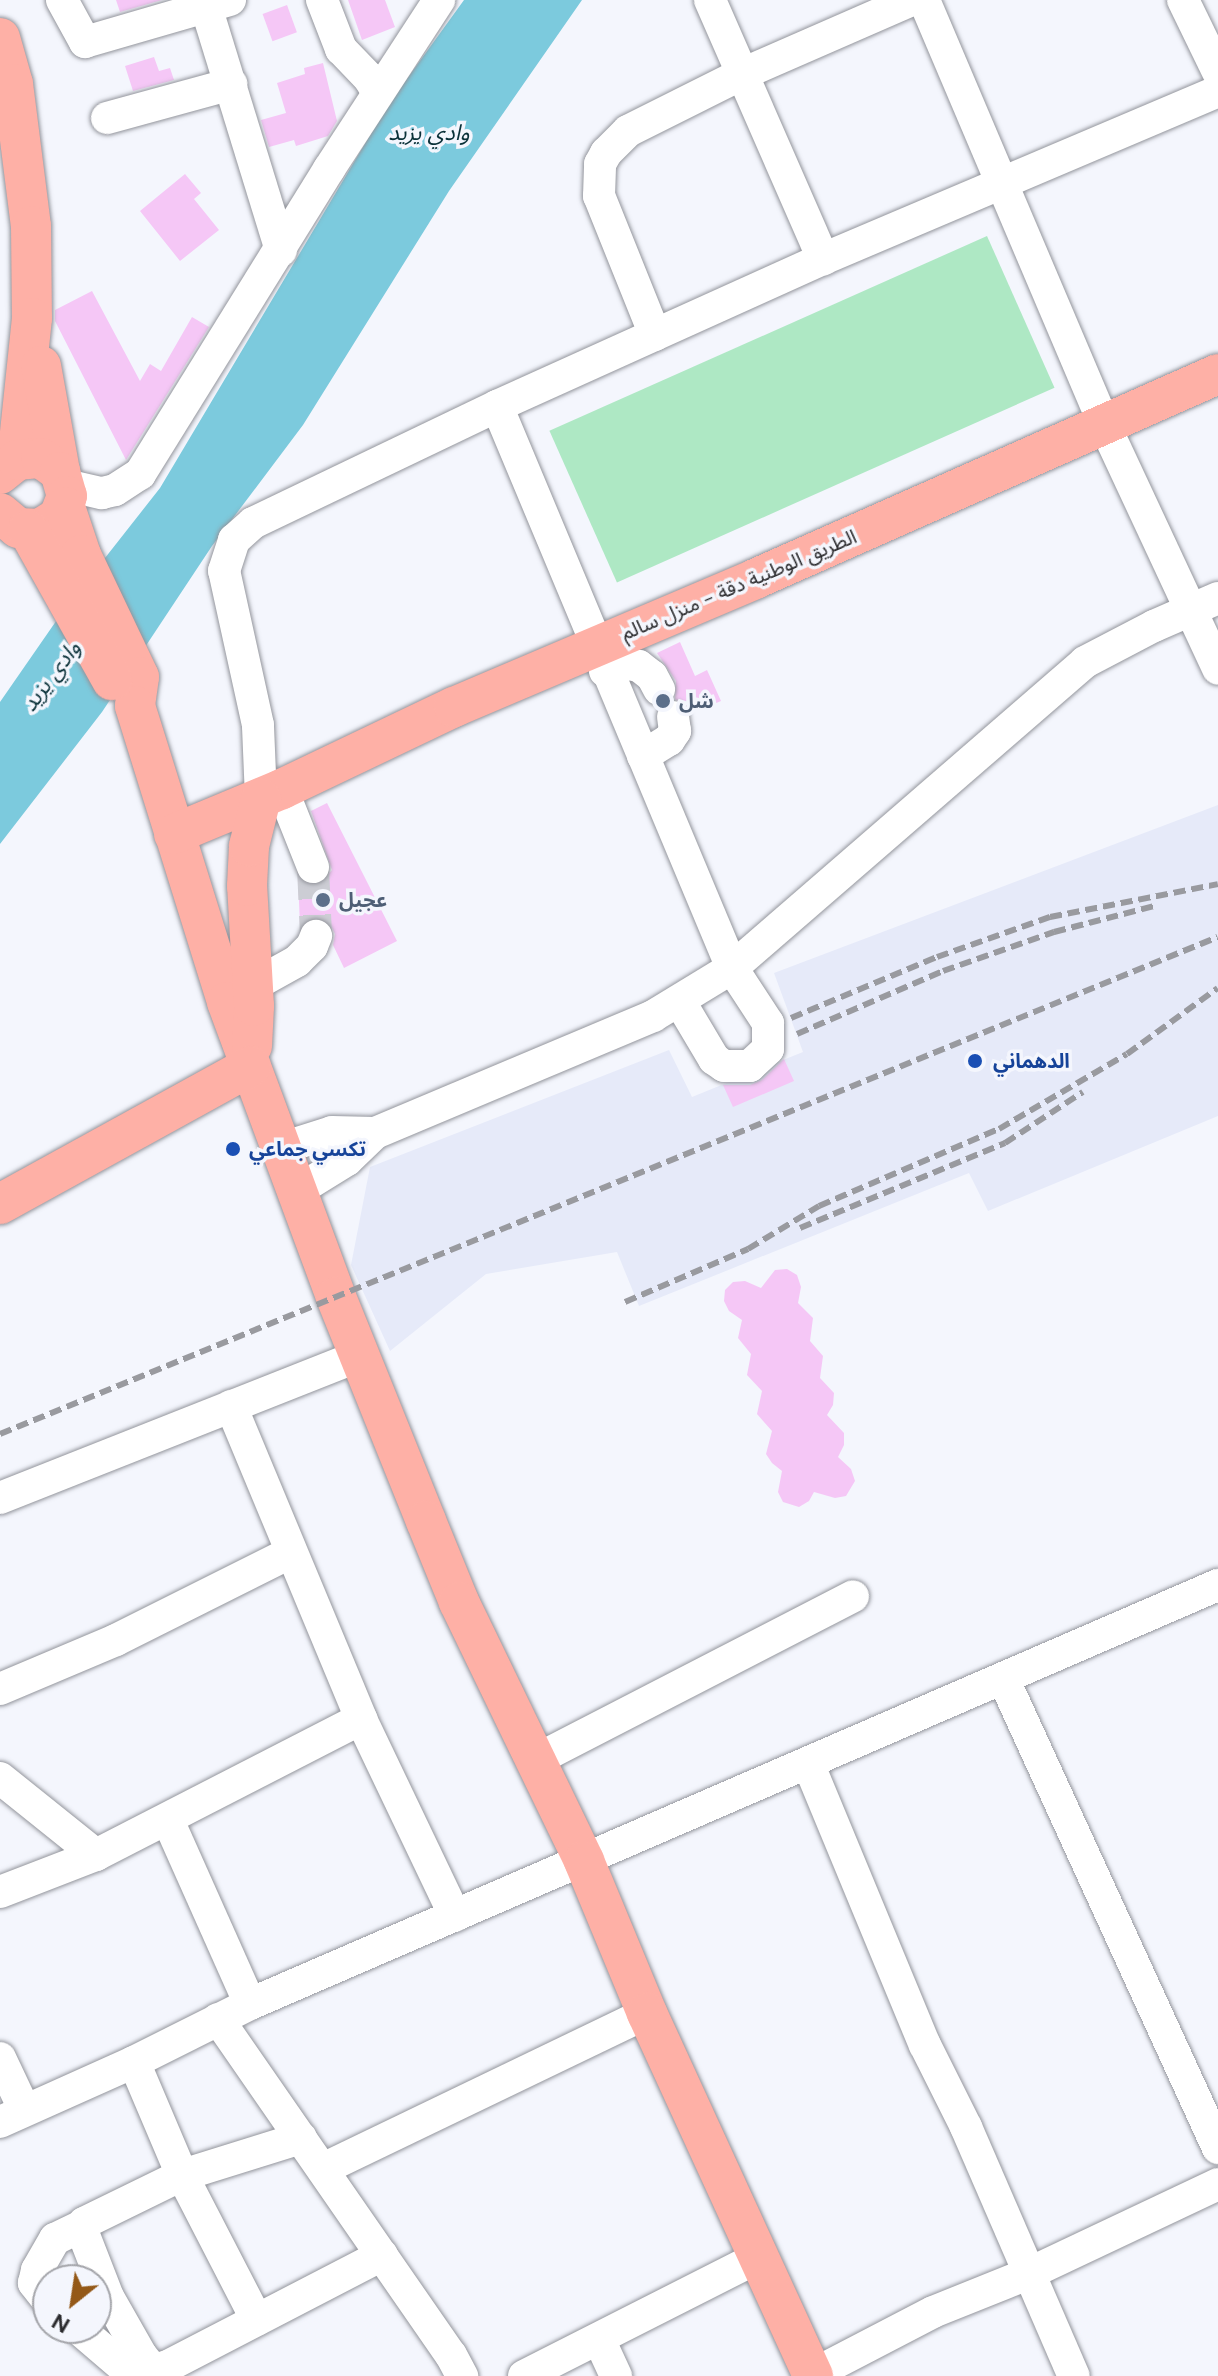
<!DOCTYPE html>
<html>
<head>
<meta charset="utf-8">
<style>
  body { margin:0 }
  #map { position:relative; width:1218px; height:2376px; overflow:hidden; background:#f4f6fd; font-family:"DM Sans","Noto Sans Arabic",sans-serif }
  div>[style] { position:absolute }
  .built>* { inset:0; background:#e6eaf9 }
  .green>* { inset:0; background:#aee8c4; transform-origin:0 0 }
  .water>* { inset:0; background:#7ccadd }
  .building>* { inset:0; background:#f5c7f6; transform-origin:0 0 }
  .minor-tunnel>* { height:32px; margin-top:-16px; transform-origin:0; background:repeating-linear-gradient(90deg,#cccdd4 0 32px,transparent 0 48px) }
  .roads { filter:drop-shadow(0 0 2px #93959c) drop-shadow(0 0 2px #93959c) }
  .minor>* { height:32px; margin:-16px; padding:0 16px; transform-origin:16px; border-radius:16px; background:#fff }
  .major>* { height:40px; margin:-20px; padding:0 20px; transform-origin:20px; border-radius:20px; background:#feb0a6 }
  .rail>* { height:6px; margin-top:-3px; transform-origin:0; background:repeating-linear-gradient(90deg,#999a9f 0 12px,transparent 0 18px) }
  .dots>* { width:22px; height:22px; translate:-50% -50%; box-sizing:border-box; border:4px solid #f4f6fd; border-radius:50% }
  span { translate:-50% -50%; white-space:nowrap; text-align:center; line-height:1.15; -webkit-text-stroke:7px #f4f6fd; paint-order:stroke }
  .street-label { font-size:20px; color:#2b2b2e }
  .service-label { font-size:20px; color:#4e5e75; font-weight:700 }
  .left { translate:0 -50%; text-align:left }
  .transit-label { font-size:20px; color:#164399; font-weight:700 }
  .water-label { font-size:22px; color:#0a3139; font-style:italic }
  .north { position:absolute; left:32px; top:2264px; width:80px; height:80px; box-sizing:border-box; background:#f4f6fd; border:2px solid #a4a5aa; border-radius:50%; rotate:210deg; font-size:22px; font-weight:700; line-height:32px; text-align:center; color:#2b2b2e }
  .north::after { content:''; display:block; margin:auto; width:28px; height:36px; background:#945918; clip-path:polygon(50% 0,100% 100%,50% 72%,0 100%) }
</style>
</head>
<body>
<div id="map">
  <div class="built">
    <i style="clip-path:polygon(1218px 805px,1218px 1116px,988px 1211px,969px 1173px,639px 1306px,617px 1252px,486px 1274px,390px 1351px,351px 1265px,370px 1167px,669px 1050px,692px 1097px,803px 1052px,774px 973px)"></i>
  </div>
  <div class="green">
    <i style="left:987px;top:236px;width:166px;height:479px;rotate:66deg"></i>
  </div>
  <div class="water">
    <i style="clip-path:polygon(464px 0,582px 0,449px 191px,303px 425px,212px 546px,102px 712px,0 844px,0 702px,61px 614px,160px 488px,388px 105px)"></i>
  </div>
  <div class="building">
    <i style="clip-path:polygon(116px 0,162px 0,120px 12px)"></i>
    <i style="clip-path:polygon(348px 0,385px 0,395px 27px,362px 40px)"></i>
    <i style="left:287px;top:5px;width:29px;height:26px;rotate:70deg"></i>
    <i style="clip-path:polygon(154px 57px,159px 71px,170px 68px,174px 80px,133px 91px,125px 66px)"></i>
    <i style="clip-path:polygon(323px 63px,337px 121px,328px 136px,296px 146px,294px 140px,269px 147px,261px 120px,286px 113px,277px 83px,305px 74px,304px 68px)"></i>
    <i style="clip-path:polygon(185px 174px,201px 193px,194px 199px,219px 230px,180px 261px,140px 211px)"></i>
    <i style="clip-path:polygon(92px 291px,140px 381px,150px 364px,161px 371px,192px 317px,209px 327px,126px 460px,55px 321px,55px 310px)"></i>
    <i style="clip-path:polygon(680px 642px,695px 676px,707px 670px,721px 701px,700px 710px,698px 705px,690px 709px,675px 699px,676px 681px,657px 653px)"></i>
    <i style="clip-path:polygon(327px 803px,397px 941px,344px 968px,333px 945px,335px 934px,330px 924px,314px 917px,300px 926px,298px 878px,310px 886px,319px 885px,332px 870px,311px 811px)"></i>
    <i style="clip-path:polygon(784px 1059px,794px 1081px,733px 1107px,723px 1085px,750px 1085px,762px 1080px)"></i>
    <i style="clip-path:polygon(787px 1269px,797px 1275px,801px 1287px,798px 1303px,813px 1318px,810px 1341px,823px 1356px,820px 1378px,834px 1393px,833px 1405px,827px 1415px,844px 1433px,844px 1445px,838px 1457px,851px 1469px,855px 1481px,846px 1496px,835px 1498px,814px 1492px,809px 1501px,799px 1507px,783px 1502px,778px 1492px,782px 1471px,772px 1463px,766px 1454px,772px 1431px,757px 1414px,762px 1391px,747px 1375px,751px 1354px,738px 1338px,742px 1320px,729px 1311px,724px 1301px,725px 1290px,733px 1282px,745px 1281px,761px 1288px,775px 1270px)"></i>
  </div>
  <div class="minor-tunnel">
    <i style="left:313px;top:867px;width:69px;rotate:87.5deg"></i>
  </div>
  <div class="roads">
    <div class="minor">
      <i style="left:62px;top:0;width:48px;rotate:61.3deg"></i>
      <i style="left:85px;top:42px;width:151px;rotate:-16.2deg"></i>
      <i style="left:204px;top:0;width:262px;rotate:72.9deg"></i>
      <i style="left:322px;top:0;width:53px;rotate:68.8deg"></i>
      <i style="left:341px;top:49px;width:40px;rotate:46deg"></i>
      <i style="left:369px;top:78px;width:17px;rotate:59deg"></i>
      <i style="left:710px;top:0;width:283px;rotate:66.4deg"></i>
      <i style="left:924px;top:0;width:461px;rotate:67deg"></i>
      <i style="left:1104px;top:424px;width:270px;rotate:65deg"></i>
      <i style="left:1183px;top:0;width:80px;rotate:64.1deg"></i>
      <i style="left:107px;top:118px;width:129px;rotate:-15.3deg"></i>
      <i style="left:655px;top:335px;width:150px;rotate:-111.9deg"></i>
      <i style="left:599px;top:196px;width:32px;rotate:-88deg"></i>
      <i style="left:600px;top:164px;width:13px;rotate:-61deg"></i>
      <i style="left:606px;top:153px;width:31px;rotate:-45deg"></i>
      <i style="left:628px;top:131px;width:125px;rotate:-26.6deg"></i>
      <i style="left:740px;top:75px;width:188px;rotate:-23.6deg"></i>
      <i style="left:497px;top:406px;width:609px;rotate:67.31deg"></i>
      <i style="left:732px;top:968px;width:66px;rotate:56.8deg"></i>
      <i style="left:768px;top:1023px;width:26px;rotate:90deg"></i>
      <i style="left:768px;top:1049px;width:25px;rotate:137deg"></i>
      <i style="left:750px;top:1066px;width:26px;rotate:180deg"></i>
      <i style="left:724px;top:1066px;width:12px;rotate:-145deg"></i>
      <i style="left:714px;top:1059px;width:66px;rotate:-120.8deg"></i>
      <i style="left:66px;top:485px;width:37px;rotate:13deg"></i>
      <i style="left:102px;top:493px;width:13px;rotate:-13deg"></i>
      <i style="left:115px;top:490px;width:30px;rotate:-33deg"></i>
      <i style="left:140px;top:474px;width:359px;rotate:-58.2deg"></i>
      <i style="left:329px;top:169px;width:202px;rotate:-56.9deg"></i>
      <i style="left:605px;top:671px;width:24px;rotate:-17deg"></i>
      <i style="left:628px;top:664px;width:11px;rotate:10deg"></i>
      <i style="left:639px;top:666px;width:16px;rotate:38deg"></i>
      <i style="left:652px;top:676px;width:15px;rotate:62deg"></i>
      <i style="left:643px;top:756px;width:31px;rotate:-32deg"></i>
      <i style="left:669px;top:740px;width:11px;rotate:-56deg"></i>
      <i style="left:675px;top:731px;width:14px;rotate:-98deg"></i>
      <i style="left:282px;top:789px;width:84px;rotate:68.3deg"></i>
      <i style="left:261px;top:798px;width:73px;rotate:-92.4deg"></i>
      <i style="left:258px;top:725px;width:158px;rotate:-102.4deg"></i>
      <i style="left:224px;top:571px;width:33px;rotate:-72deg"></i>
      <i style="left:234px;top:540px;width:25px;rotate:-42deg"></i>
      <i style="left:253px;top:523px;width:271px;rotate:-25.6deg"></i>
      <i style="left:497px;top:406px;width:358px;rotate:-24.3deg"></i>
      <i style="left:823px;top:259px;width:429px;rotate:-23deg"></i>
      <i style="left:236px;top:995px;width:70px;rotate:-29.1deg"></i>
      <i style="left:297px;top:961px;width:21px;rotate:-45deg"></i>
      <i style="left:312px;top:946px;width:11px;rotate:-68deg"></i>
      <i style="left:282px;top:1148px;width:52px;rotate:-17.7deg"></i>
      <i style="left:332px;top:1132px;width:43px;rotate:1.3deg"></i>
      <i style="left:297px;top:1191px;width:59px;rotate:-31.8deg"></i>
      <i style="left:347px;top:1160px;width:39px;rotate:-44deg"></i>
      <i style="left:375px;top:1133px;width:302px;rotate:-22.8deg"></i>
      <i style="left:653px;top:1016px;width:92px;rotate:-31.3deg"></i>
      <i style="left:732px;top:968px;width:467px;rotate:-40.9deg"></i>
      <i style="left:1085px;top:662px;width:78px;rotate:-27.6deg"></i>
      <i style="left:1154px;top:626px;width:70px;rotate:-23.6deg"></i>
      <i style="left:231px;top:1406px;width:339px;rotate:67.4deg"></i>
      <i style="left:361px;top:1719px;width:218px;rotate:64.5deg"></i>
      <i style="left:0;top:1498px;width:388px;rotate:-21.6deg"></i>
      <i style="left:1003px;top:1678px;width:517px;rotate:65.42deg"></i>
      <i style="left:0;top:1689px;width:126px;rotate:-22.9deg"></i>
      <i style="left:116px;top:1640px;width:195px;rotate:-26.6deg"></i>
      <i style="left:534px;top:1761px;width:359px;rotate:-27.3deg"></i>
      <i style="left:808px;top:1763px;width:305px;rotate:67.5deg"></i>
      <i style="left:925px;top:2045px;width:92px;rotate:63.4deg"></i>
      <i style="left:966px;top:2127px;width:271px;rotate:66.6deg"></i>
      <i style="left:0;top:1778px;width:123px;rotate:38.7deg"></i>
      <i style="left:168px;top:1820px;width:201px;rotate:66deg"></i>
      <i style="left:0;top:1892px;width:103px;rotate:-21.1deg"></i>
      <i style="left:96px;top:1855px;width:298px;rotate:-27.2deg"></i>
      <i style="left:218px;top:2019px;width:409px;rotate:55.3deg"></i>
      <i style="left:451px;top:2355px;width:24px;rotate:62deg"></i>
      <i style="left:0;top:2058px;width:56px;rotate:64.8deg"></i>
      <i style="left:134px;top:2062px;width:123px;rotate:67deg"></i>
      <i style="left:182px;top:2175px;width:163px;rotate:62.7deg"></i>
      <i style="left:0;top:2122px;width:147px;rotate:-24.1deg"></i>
      <i style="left:134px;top:2062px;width:130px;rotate:-26.6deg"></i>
      <i style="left:250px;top:2004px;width:1055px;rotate:-23.41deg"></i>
      <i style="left:301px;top:2138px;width:125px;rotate:162.7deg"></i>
      <i style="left:182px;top:2175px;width:109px;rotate:153.9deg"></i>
      <i style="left:84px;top:2223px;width:7px;rotate:106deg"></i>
      <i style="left:82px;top:2230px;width:72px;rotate:68.8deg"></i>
      <i style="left:108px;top:2297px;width:67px;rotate:60.4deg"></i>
      <i style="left:141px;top:2355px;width:19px;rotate:51deg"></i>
      <i style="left:153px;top:2370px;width:16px;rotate:-15deg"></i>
      <i style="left:168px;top:2366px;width:241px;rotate:-27.4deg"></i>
      <i style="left:323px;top:2169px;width:360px;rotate:-25.7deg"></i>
      <i style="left:48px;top:2301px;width:23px;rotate:-128deg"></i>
      <i style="left:34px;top:2283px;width:13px;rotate:-77deg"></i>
      <i style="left:37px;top:2270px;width:36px;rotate:-60deg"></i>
      <i style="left:55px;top:2239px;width:30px;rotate:-26deg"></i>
      <i style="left:78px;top:2328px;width:65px;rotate:40.6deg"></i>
      <i style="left:127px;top:2370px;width:15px;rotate:16deg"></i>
      <i style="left:141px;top:2374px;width:13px;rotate:-18deg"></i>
      <i style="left:599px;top:2339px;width:41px;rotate:65.3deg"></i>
      <i style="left:812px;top:2375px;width:136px;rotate:-27.5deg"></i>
      <i style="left:933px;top:2312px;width:105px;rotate:-21.9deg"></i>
      <i style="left:1030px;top:2273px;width:208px;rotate:-25.3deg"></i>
      <i style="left:524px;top:2376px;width:266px;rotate:-26.9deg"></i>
    </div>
    <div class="major">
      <i style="left:0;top:38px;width:48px;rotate:74.2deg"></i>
      <i style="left:13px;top:84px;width:143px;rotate:82.8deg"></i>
      <i style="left:31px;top:226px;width:92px;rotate:89.4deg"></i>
      <i style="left:32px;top:318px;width:143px;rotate:96deg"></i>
      <i style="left:41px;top:366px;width:108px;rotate:79.8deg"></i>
      <i style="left:0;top:474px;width:22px;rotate:-39deg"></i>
      <i style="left:17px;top:460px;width:24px;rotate:-5deg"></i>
      <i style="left:41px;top:458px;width:24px;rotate:36deg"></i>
      <i style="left:60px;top:472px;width:25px;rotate:74deg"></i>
      <i style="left:67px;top:496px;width:22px;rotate:111deg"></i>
      <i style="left:59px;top:517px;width:22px;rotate:148deg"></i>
      <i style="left:40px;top:529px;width:22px;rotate:-177deg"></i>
      <i style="left:18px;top:528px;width:23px;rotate:-140deg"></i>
      <i style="left:65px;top:507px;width:51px;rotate:71.6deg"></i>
      <i style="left:81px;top:555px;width:135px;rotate:64.6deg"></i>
      <i style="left:139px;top:677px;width:29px;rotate:98deg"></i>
      <i style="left:135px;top:706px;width:310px;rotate:72.7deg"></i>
      <i style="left:227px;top:1002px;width:314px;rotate:69.7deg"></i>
      <i style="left:336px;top:1297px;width:241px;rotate:68.1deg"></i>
      <i style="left:426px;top:1521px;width:87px;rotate:67.8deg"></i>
      <i style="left:459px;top:1602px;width:288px;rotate:64.2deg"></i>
      <i style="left:584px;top:1861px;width:165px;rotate:67.5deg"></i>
      <i style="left:647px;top:2013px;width:399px;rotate:65.4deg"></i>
      <i style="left:28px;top:530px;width:172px;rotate:60.8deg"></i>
      <i style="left:174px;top:834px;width:117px;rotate:-22.6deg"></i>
      <i style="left:282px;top:789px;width:191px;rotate:-25.5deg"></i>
      <i style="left:454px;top:707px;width:327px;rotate:-23deg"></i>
      <i style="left:755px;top:579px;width:506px;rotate:-23.88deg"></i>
      <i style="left:252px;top:1046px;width:40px;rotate:-87.1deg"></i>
      <i style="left:254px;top:1006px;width:120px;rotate:-93.3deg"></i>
      <i style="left:247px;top:886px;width:40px;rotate:-87.1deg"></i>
      <i style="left:249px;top:846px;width:49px;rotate:-76deg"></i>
      <i style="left:0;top:1204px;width:286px;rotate:-28.8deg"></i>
    </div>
  </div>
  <div class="rail">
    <i style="left:791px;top:1018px;width:158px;rotate:-22.7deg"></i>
    <i style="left:937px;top:957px;width:120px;rotate:-19.5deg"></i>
    <i style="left:1050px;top:917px;width:171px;rotate:-11.1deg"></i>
    <i style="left:797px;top:1034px;width:159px;rotate:-23.3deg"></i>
    <i style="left:943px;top:971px;width:118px;rotate:-19.4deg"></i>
    <i style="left:1054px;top:932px;width:103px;rotate:-14.6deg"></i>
    <i style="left:800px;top:1228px;width:222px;rotate:-22.5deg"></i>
    <i style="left:1005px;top:1143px;width:93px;rotate:-33.2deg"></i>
    <i style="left:625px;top:1302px;width:134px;rotate:-23.3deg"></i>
    <i style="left:748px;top:1249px;width:83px;rotate:-31.2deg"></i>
    <i style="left:819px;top:1206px;width:196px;rotate:-23.2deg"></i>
    <i style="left:999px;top:1129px;width:148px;rotate:-30.4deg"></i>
    <i style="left:1127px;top:1054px;width:112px;rotate:-36deg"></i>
    <i style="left:0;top:1434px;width:1315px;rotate:-22.2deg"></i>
  </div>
  <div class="dots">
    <i style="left:663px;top:701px;background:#5c6f8a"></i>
    <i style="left:323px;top:900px;background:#5c6f8a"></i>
    <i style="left:975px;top:1061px;background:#1a4fb4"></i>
    <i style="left:233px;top:1149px;background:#1a4fb4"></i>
  </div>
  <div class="street-label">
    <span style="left:739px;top:585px;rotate:-23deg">الطريق الوطنية دقة - منزل سالم</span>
  </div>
  <div class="service-label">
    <span class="left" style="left:679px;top:701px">شل</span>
    <span class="left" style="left:339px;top:900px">عجيل</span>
  </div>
  <div class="transit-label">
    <span class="left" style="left:993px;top:1061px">الدهماني</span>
    <span class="left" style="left:249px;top:1149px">تكسي جماعي</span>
  </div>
  <div class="water-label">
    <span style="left:429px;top:133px">وادي يزيد</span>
    <span style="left:51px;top:676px;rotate:-53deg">وادي يزيد</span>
  </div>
  <div class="north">N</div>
</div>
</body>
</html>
